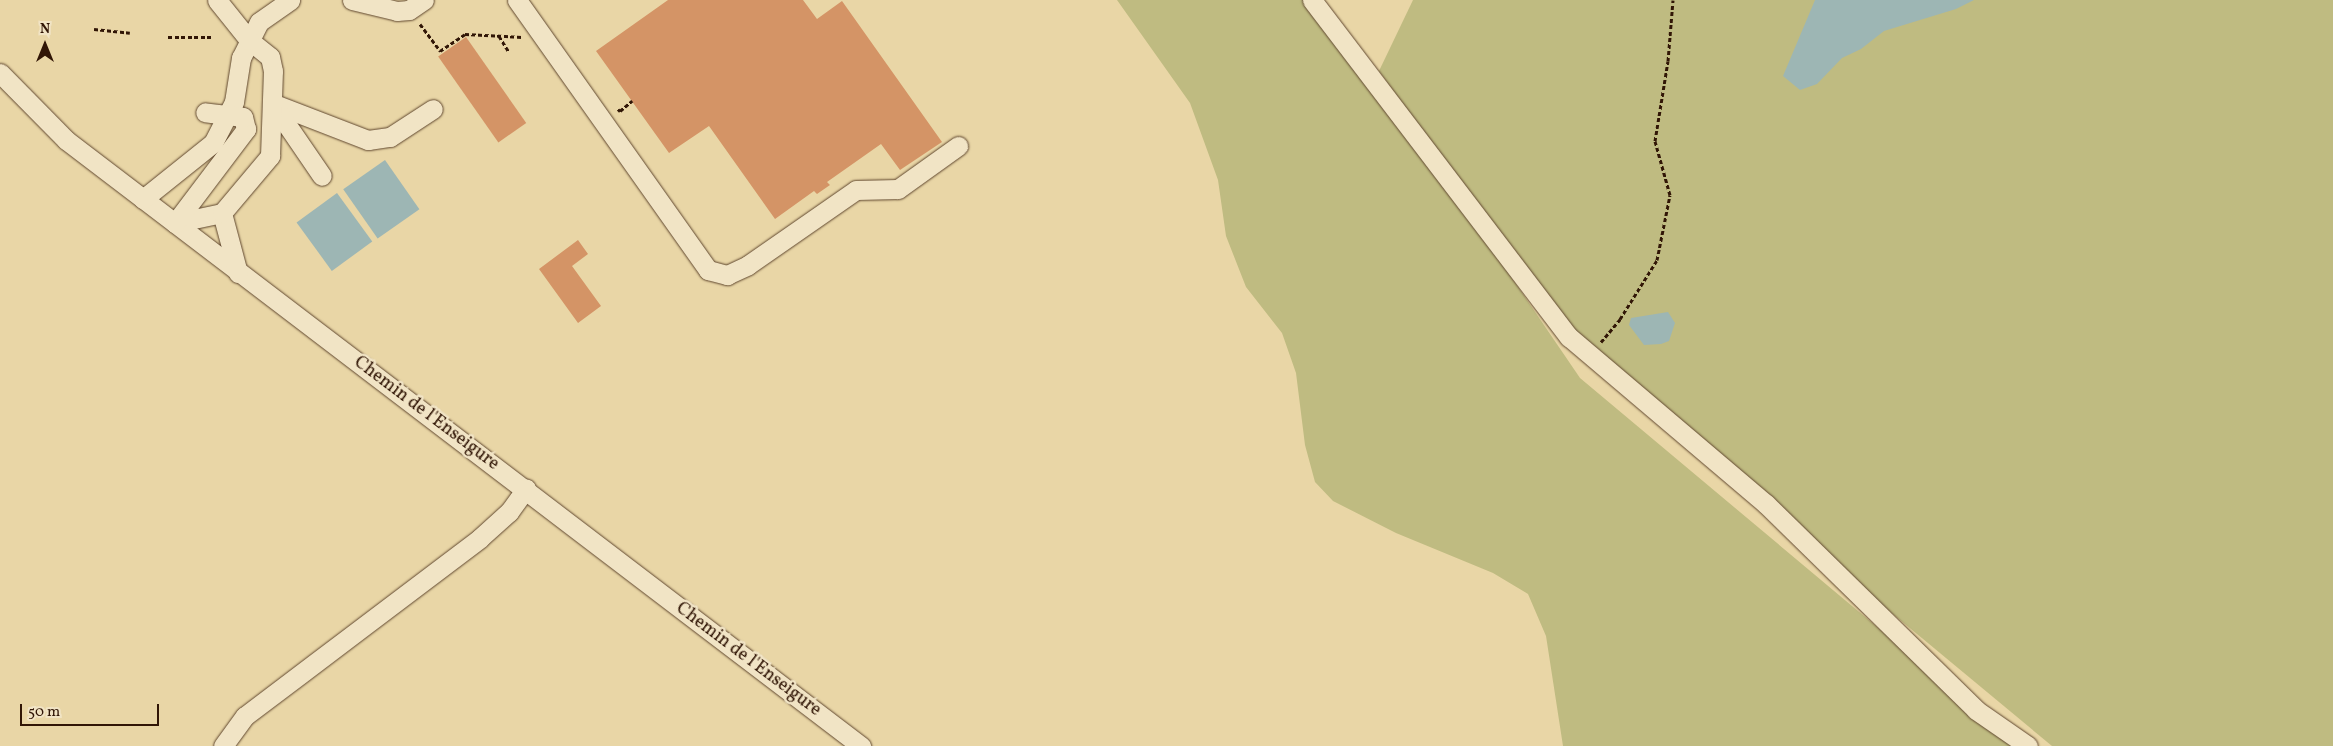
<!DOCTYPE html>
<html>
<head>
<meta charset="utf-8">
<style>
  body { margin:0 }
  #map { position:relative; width:2333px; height:746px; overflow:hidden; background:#e9d6a6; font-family:Vollkorn,serif }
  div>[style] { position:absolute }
  .green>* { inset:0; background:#bfbb81 }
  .water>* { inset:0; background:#9db6b4; transform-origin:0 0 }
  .building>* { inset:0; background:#d49466; transform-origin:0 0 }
  .path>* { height:3px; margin-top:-1.5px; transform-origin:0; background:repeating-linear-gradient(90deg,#311606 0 4px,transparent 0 6.5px) }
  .roads { filter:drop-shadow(0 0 1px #5f462e) drop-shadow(0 0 1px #5f462e) }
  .minor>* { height:19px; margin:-9.5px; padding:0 9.5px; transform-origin:9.5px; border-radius:9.5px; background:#f1e4c5 }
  span { translate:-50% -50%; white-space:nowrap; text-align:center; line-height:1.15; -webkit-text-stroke:5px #f1e4c5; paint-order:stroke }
  .street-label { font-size:18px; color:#311606 }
  .north { position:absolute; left:20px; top:20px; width:50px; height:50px; -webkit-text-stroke:4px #f1e4c5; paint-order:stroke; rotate:0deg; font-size:14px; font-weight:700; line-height:20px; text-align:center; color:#311606 }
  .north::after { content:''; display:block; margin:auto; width:18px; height:22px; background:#311606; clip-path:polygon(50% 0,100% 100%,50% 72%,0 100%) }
  .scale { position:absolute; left:20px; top:704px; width:139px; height:22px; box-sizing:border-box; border:2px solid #311606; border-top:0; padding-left:6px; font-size:15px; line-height:18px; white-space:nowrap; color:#311606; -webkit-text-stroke:4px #f1e4c5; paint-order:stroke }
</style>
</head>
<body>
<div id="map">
  <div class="green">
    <i style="clip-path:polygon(1117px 0,1323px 0,1580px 378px,1938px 678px,2027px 746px,1563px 746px,1546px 636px,1528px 594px,1493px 573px,1396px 533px,1333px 501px,1315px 482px,1305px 445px,1296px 373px,1282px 333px,1246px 287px,1226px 236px,1218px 180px,1190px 103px)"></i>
    <i style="clip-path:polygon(1413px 0,2333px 0,2333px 746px,2052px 746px,1584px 358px,1379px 71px)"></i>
  </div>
  <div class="water">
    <i style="clip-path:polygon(1815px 0,1974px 0,1956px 9px,1884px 31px,1861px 49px,1842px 58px,1817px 84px,1800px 90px,1783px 76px)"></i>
    <i style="left:385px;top:160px;width:60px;height:51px;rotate:55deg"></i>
    <i style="left:337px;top:193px;width:60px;height:50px;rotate:54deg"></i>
    <i style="clip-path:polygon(1668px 312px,1675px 323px,1669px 341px,1661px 344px,1644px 345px,1629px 325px,1631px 318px)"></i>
  </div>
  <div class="building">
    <i style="clip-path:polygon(668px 0,803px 0,817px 19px,842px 1px,942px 142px,900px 170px,881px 144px,827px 182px,830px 185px,817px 194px,814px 191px,775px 219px,709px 126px,669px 153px,596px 51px)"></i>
    <i style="left:466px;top:37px;width:105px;height:34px;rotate:55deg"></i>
    <i style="clip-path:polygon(578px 240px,588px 254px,572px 266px,601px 306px,578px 323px,539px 269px)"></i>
  </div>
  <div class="path">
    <i style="left:420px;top:24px;width:34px;rotate:53deg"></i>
    <i style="left:440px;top:51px;width:30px;rotate:-34deg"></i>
    <i style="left:465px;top:34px;width:57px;rotate:3deg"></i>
    <i style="left:94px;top:29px;width:36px;rotate:6deg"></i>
    <i style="left:499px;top:36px;width:19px;rotate:58deg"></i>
    <i style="left:168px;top:37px;width:44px"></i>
    <i style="left:618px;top:109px;width:3px;rotate:45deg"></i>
    <i style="left:620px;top:111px;width:16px;rotate:-40deg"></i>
    <i style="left:1601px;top:342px;width:30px;rotate:-50deg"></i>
    <i style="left:1620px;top:319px;width:70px;rotate:-57.9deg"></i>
    <i style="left:1657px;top:260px;width:66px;rotate:-78.7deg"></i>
    <i style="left:1670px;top:195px;width:56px;rotate:-105.5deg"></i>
    <i style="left:1655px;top:141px;width:81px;rotate:-80.8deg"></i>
    <i style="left:1668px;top:61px;width:61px;rotate:-85.3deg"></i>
  </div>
  <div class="roads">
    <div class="minor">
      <i style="left:352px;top:0;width:46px;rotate:13.7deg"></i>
      <i style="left:397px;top:11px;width:12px;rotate:-5deg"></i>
      <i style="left:409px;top:10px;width:18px;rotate:-34deg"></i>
      <i style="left:517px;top:0;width:331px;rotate:54.7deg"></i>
      <i style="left:708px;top:270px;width:20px;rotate:15deg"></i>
      <i style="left:727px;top:275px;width:23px;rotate:-25deg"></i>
      <i style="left:748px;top:265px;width:131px;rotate:-34.8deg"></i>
      <i style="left:856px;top:190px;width:42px;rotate:-1.4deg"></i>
      <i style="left:898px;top:189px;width:74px;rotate:-35.6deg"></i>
      <i style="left:1312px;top:0;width:424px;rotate:52.7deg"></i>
      <i style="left:1569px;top:337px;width:258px;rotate:40.3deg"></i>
      <i style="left:1766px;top:504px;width:294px;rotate:44.4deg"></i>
      <i style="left:1976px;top:710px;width:63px;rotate:34.7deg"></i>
      <i style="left:0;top:73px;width:94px;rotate:45.4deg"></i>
      <i style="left:66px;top:140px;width:1000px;rotate:37.32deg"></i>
      <i style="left:272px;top:103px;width:103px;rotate:21.1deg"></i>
      <i style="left:368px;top:140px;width:22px;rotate:-8deg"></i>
      <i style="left:390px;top:137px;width:51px;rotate:-33.1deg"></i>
      <i style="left:272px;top:103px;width:88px;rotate:55.6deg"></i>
      <i style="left:143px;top:199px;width:90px;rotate:-38.7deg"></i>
      <i style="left:213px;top:143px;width:46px;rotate:-62.9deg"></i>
      <i style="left:234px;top:102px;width:45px;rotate:-81deg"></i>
      <i style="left:241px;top:58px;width:40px;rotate:-63.4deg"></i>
      <i style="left:259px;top:22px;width:38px;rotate:-35deg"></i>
      <i style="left:222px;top:213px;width:62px;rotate:75.1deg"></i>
      <i style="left:175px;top:223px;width:48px;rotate:-12deg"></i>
      <i style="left:222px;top:213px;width:75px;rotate:-49.9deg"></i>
      <i style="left:270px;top:156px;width:85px;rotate:-88deg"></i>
      <i style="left:273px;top:71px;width:14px;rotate:-102deg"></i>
      <i style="left:270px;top:57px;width:27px;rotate:-141deg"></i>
      <i style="left:249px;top:40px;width:51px;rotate:-128.7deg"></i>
      <i style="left:175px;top:223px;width:118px;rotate:-52.9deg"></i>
      <i style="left:246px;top:129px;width:12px;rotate:-104deg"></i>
      <i style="left:243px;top:117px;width:38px;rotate:-173deg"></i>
      <i style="left:223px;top:746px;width:37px;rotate:-54deg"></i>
      <i style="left:245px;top:716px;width:295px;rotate:-37.1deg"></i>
      <i style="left:480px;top:538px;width:39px;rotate:-42deg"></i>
      <i style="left:509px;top:512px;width:29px;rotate:-54deg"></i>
    </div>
  </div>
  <div class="street-label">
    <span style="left:426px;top:414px;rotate:37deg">Chemin de l'Enseigure</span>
    <span style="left:748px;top:660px;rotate:37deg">Chemin de l'Enseigure</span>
  </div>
  <div class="north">N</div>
  <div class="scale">50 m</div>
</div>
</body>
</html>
